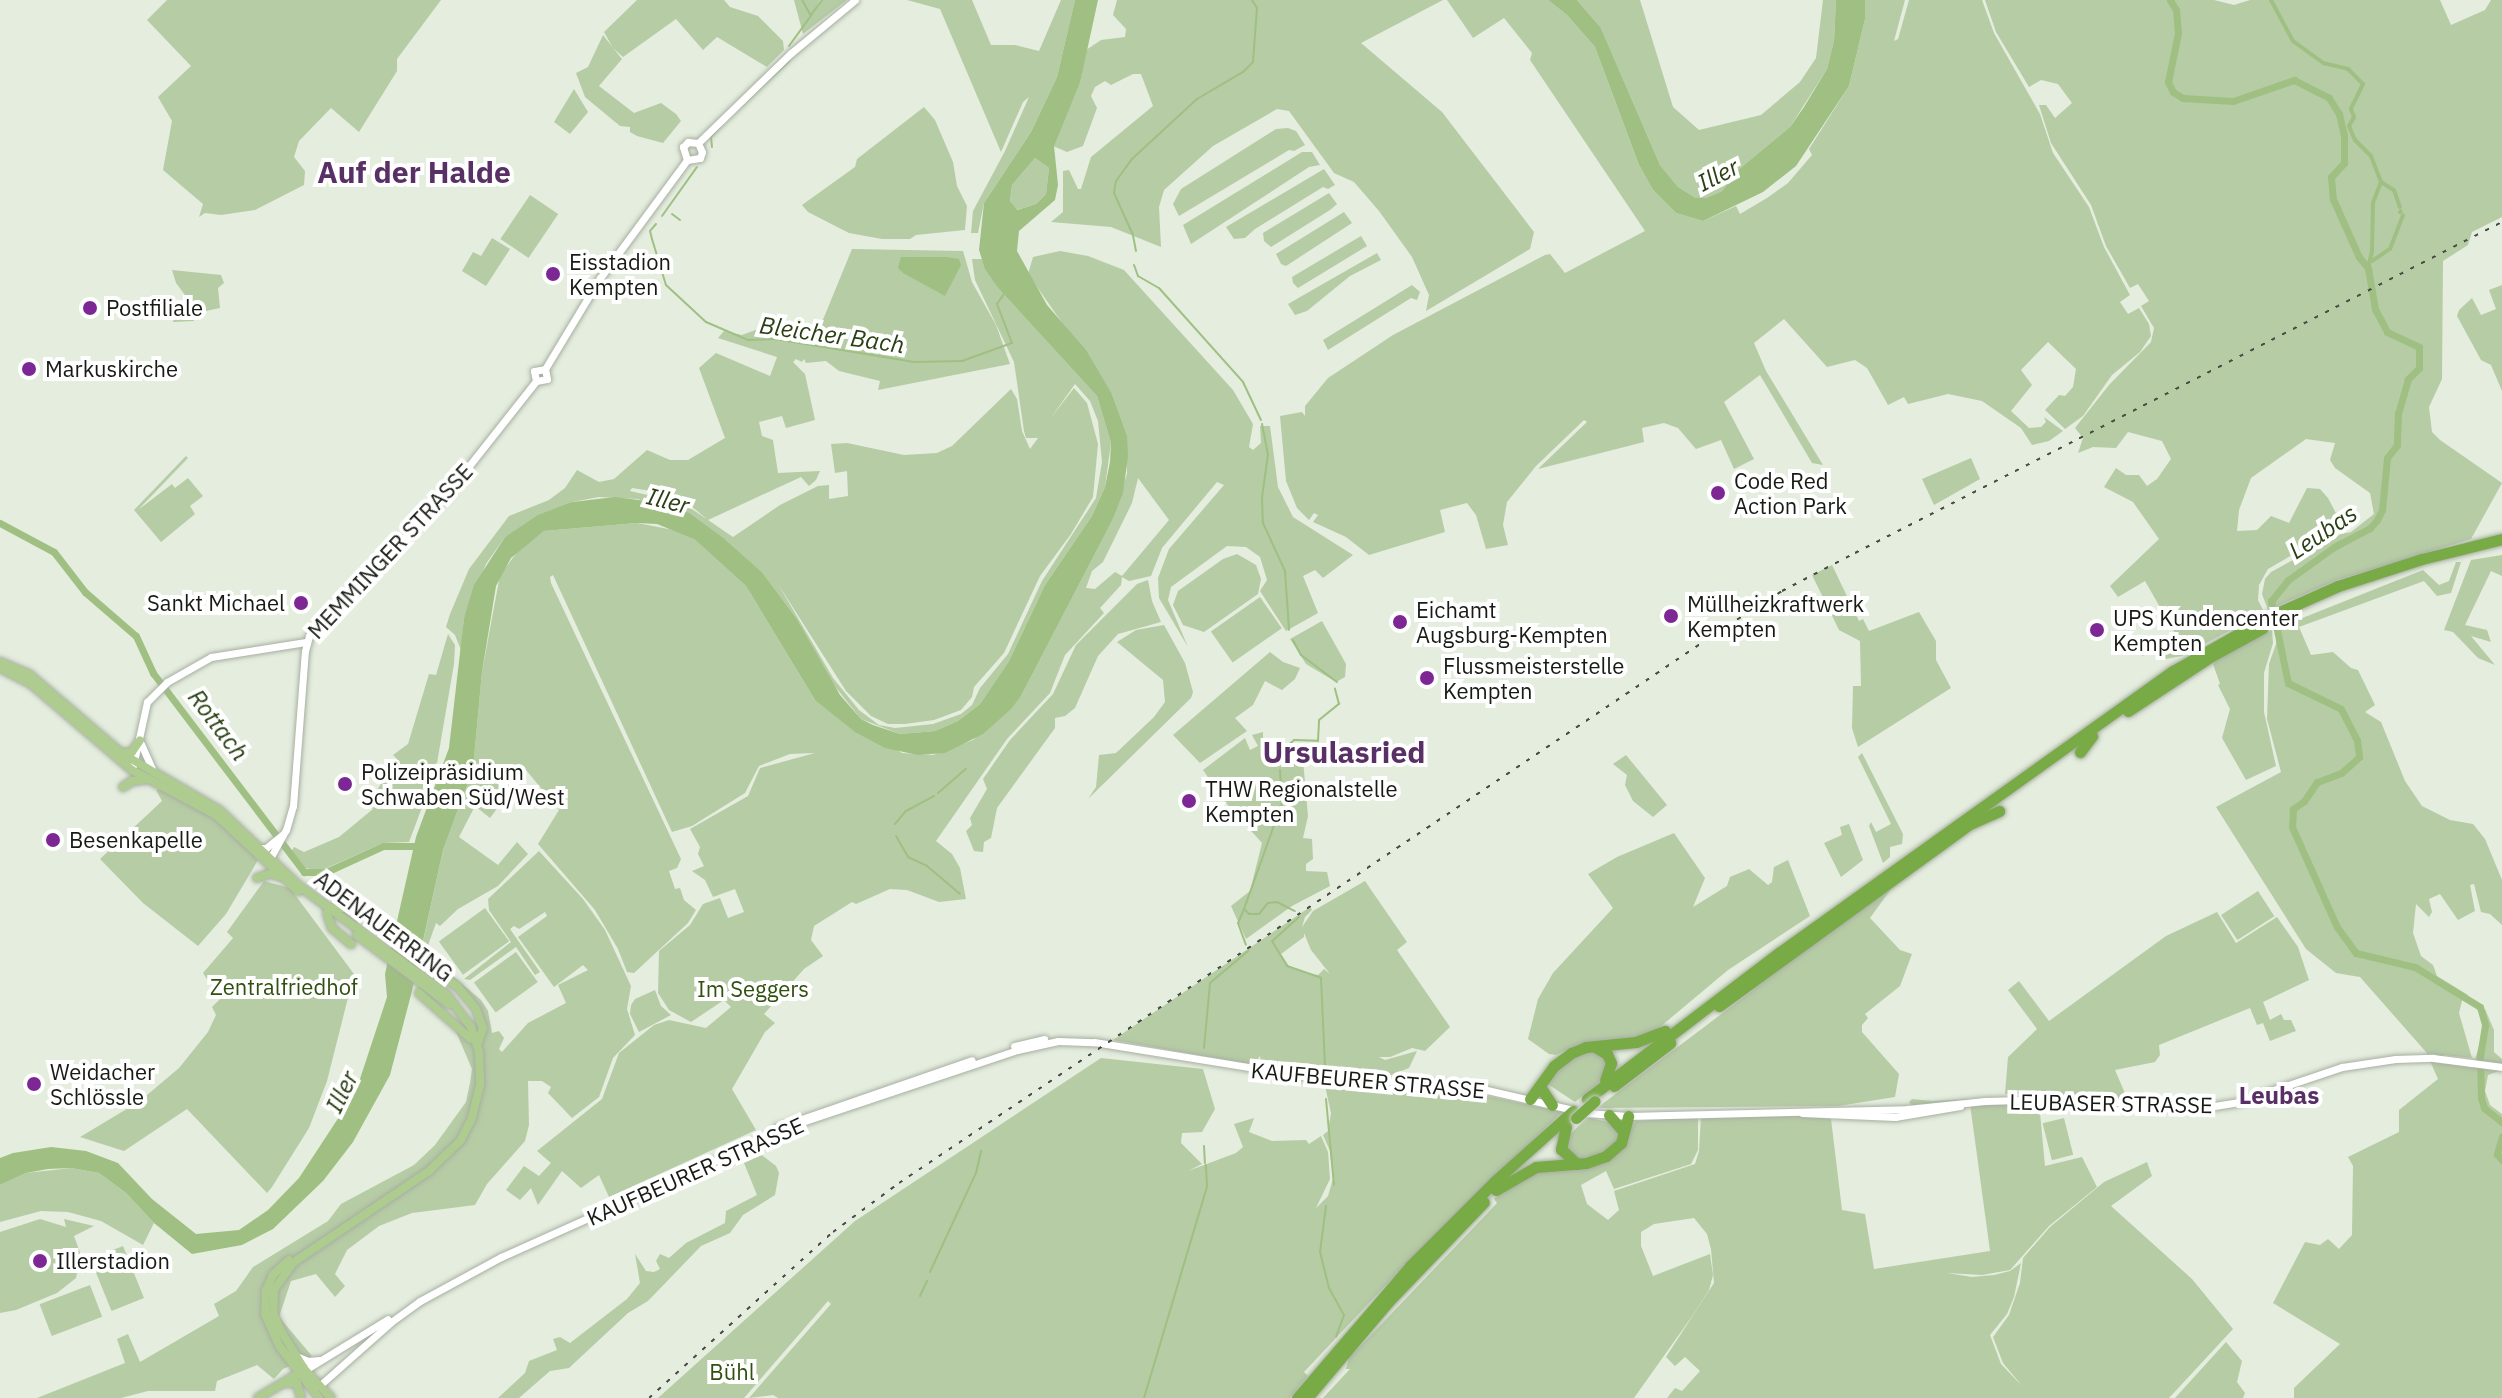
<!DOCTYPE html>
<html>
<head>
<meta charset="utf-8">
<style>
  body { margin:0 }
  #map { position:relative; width:2502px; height:1398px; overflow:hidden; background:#e4edde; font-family:"IBM Plex Sans",sans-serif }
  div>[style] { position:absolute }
  .green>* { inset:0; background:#b6cca5; transform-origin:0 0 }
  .water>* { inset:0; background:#9fc082 }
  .stream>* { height:2px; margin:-1px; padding:0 1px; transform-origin:1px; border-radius:1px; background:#9fc082 }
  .canal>* { height:4px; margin:-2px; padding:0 2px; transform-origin:2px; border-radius:2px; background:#9fc082 }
  .river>* { height:7px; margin:-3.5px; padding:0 3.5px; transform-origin:3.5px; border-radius:3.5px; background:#9fc082 }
  .roads { filter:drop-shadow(0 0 2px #a7afa1) drop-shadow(0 0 2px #a7afa1) }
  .secondary>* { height:7px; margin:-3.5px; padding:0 3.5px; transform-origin:3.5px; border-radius:3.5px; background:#fff }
  .primary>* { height:8px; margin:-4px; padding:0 4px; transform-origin:4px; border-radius:4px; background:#aecc90 }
  .motorway>* { height:11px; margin:-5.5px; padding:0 5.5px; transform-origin:5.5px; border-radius:5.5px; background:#78aa46 }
  .rail>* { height:2px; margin-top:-1px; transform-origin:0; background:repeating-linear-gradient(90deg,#474b43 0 4px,transparent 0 12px) }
  .bridges { filter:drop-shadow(0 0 2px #cccdcc) drop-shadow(0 0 2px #cccdcc) }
  .motorway-bridge>* { height:11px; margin:-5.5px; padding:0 5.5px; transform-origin:5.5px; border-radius:5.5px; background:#78aa46 }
  .dots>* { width:22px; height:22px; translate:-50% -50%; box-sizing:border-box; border:4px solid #fff; border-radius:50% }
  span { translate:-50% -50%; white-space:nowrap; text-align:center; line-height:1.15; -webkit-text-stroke:8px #fff; paint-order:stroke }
  .poi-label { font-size:22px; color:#181b15 }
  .left { translate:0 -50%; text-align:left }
  .right { translate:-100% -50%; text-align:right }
  .street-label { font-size:22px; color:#181b15 }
  .park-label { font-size:22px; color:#314f0e }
  .water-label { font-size:24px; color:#2a4014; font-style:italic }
  .neighbourhood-label { font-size:24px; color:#593066; font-weight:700 }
  .district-label { font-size:30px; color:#593066; font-weight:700 }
</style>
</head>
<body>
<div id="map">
  <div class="green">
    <i style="clip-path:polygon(167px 0,441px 0,397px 59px,397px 71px,359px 132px,331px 108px,299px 141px,294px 157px,305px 171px,304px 185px,255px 210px,221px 215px,205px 213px,199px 217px,203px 204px,163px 170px,172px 121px,158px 97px,191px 66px,147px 20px)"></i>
    <i style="clip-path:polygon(637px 0,724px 0,730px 7px,758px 16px,783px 41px,784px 50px,767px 67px,717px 37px,703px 50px,676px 19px,623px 57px,613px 48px,604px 32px)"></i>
    <i style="clip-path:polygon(794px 0,820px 0,813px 12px,822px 0,847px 0,803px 34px)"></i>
    <i style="clip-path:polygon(907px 0,972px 0,991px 45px,1015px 45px,1039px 51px,1061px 0,1075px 0,1057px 77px,1031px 132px,984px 203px,978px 233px,971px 233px,973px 211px,1005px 151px,1029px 97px,1023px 102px,1001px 152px,940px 9px)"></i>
    <i style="clip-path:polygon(1117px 0,1443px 0,1361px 43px,1442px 112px,1534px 232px,1530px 249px,1426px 311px,1429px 295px,1412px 257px,1379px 211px,1354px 182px,1334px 173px,1289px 111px,1277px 109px,1213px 146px,1164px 190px,1159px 207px,1161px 247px,1111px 227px,1051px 222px,1063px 212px,1063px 171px,1069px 170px,1078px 189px,1081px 189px,1091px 157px,1153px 106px,1141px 74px,1133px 74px,1111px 85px,1105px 81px,1095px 87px,1091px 96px,1097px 108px,1083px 146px,1067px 152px,1053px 146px,1080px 83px,1086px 50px,1101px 40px,1125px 37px,1126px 29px,1113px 15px)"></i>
    <i style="clip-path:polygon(1447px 0,1548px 0,1567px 15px,1595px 47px,1639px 165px,1653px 190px,1676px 213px,1703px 221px,1736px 206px,1740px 214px,1767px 198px,1788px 183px,1812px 155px,1809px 149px,1849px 86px,1865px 19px,1865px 0,1905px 0,1894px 41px,1898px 39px,1909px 0,1982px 0,1994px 33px,2040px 114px,2053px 153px,2089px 207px,2104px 247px,2130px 295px,2120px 302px,2128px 314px,2139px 308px,2149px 324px,2151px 336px,2140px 352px,2112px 375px,2083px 416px,2065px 429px,2045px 410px,2059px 395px,2065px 396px,2073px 387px,2076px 369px,2048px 342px,2021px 370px,2032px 385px,2011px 411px,2029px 428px,2041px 427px,2046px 422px,2044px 417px,2063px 431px,2049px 441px,2032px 445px,2021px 428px,1982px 401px,1948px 394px,1908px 404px,1904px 397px,1888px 405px,1867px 368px,1855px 360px,1827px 367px,1784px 319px,1754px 343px,1766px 371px,1823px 465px,1812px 463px,1760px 375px,1724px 402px,1754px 459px,1734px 469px,1721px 440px,1696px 449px,1678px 428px,1664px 423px,1642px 428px,1644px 442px,1538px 469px,1587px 422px,1584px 420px,1536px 466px,1507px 502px,1503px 525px,1508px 545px,1486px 549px,1476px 515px,1467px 503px,1440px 510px,1445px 532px,1369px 555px,1346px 537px,1313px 522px,1318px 515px,1314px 513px,1309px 520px,1297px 508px,1286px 481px,1280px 416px,1302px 412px,1305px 416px,1305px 406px,1328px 378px,1393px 335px,1545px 255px,1550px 254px,1565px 273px,1645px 231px,1530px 60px,1532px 53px,1504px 18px,1473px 38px)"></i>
    <i style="clip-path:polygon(1577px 0,1640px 0,1673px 107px,1699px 130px,1761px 115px,1800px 82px,1816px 58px,1823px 0,1836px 0,1834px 41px,1827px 69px,1790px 127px,1738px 170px,1722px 191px,1706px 198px,1696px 198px,1678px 187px,1660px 165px,1601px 28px)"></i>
    <i style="clip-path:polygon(1985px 0,2214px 0,2234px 5px,2250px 0,2440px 0,2451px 25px,2485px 10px,2491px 0,2502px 0,2502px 217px,2472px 232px,2468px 245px,2443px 261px,2442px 379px,2429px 407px,2432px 432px,2440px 440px,2502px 483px,2471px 539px,2337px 580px,2268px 610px,2262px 594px,2265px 579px,2271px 572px,2341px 534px,2351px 532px,2374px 514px,2370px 493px,2335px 468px,2330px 460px,2335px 443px,2306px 439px,2251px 478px,2239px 510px,2237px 531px,2257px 530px,2271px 516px,2289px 523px,2307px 488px,2320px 489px,2328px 498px,2339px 519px,2337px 529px,2268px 569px,2259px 585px,2258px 600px,2264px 612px,2182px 656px,2160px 660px,2157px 652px,2141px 656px,2176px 635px,2145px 581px,2118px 597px,2110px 586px,2159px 539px,2133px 502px,2104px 487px,2116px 468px,2126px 475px,2139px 475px,2147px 486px,2157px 479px,2171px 459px,2162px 441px,2128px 432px,2116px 448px,2093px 447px,2078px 453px,2083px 438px,2075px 428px,2109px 385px,2151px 342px,2154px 328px,2141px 306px,2149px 301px,2138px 284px,2130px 288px,2106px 246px,2091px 205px,2051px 143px,2039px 105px,2046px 105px,2055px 118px,2072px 103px,2058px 84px,2041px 80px,2029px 87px,1996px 32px)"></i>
    <i style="clip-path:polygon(603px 35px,622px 59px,599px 86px,634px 113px,661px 103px,676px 114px,681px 121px,663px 143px,637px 136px,630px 132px,630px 127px,620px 126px,585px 97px,576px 73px,588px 67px)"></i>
    <i style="clip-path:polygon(574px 89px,588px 112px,570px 134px,554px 122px)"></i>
    <i style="clip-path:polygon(924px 107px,935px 120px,953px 162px,957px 186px,967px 206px,965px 230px,916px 235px,910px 239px,882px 239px,849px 233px,808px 212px,802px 205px,855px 167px,857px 159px)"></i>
    <i style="clip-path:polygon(1288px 128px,1296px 131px,1305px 145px,1294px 151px,1289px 150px,1179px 216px,1173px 204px,1181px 189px,1276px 129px)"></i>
    <i style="clip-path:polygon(1302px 152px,1312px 152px,1320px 165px,1309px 167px,1191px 244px,1183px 225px)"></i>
    <i style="clip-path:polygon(1035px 158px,1049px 168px,1046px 194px,1036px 204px,1016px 210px,1010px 201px,1012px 185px)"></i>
    <i style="clip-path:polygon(1324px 169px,1335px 185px,1328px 189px,1323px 187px,1255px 229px,1245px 238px,1234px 239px,1226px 227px)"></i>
    <i style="clip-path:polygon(1329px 193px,1337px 204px,1330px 210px,1271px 247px,1264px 241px,1263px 233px)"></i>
    <i style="left:530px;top:195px;width:34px;height:53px;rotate:34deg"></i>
    <i style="clip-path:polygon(1344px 212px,1352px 223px,1286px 266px,1281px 264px,1276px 254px)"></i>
    <i style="clip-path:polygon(1361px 236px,1367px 246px,1298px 288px,1293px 283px,1292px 277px)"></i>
    <i style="clip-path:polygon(492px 238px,510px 249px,486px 286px,462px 271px,473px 252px,481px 256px)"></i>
    <i style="clip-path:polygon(evenodd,852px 249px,963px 251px,972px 282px,996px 325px,1010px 364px,878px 390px,880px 381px,839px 371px,826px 361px,806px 363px,804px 359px,802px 362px,796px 359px,793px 362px,805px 374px,815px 420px,786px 428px,782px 416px,759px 422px,762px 436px,773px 440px,778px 473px,820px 471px,816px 480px,809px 486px,801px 477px,708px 520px,685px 501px,645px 490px,632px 488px,630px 491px,683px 503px,733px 537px,780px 505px,818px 486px,829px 485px,829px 499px,848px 496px,847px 471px,835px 473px,831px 444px,847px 443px,904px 455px,937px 453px,952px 446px,1011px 389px,1017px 399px,1022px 431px,1030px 449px,1038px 438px,1026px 438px,1024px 431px,1014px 362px,975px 280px,972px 259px,982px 259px,998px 288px,1097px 396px,1111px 443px,1105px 487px,1092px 516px,1045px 585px,1009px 661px,980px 704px,958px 721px,935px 731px,900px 734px,861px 719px,833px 684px,797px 619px,762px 572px,726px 540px,638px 499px,599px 497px,572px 502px,505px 537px,486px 564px,464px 618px,461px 650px,455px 635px,446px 627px,450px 614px,469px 569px,509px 516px,549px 500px,565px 488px,577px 470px,599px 482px,614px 479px,647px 450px,670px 460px,688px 460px,725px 438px,699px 368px,716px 353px,770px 376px,777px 357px,718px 338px,724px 331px,742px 335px,766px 326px,820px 327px,852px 249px,1075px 384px,1090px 401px,1098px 421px,1102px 462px,1096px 498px,1042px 581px,1008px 654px,980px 688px,972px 705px,961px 714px,933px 724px,895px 728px,879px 725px,859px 710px,833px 678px,778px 584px,846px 691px,871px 716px,888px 724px,905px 724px,934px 720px,961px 710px,972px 697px,974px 687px,1004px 653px,1040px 576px,1071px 534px,1093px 497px,1098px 444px,1087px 403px,1074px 388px,1050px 419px,1075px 384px)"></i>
    <i style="clip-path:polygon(evenodd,1060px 251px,1088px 256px,1124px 270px,1233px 390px,1253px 424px,1249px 447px,1253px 450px,1261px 443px,1260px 426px,1270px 426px,1278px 487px,1293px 517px,1353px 555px,1323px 578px,1315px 570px,1303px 576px,1318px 613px,1286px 631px,1260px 591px,1267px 580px,1260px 557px,1246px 547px,1227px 546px,1171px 587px,1168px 600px,1188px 647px,1159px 598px,1158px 578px,1169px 549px,1224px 485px,1217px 482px,1162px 548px,1151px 576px,1129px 581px,1122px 577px,1121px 585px,1100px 608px,1104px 613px,1065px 655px,1050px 693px,1007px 739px,936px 841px,952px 854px,960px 868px,966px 899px,939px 902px,907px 890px,890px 889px,856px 904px,852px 902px,814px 926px,811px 940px,823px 956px,804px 969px,764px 1014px,775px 1023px,765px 1032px,732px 1089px,756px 1130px,609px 1197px,599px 1175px,581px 1188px,562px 1171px,538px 1205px,531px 1188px,520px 1200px,506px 1190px,524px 1166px,539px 1176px,551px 1163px,537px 1151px,602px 1099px,619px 1053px,654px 1025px,669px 1020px,706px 1028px,731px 1007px,724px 1000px,691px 1022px,669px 1010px,658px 993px,659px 951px,690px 925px,703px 904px,720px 898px,728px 918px,744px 912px,735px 889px,713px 897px,705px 880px,692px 871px,704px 866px,698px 854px,700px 847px,690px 829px,748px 796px,760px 768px,815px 753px,790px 754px,759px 766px,745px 793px,692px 826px,672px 832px,553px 575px,550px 577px,551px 583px,681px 859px,677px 868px,669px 871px,675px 889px,680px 888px,684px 900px,696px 910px,688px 923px,634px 973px,627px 972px,618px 949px,595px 910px,538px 844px,559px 810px,526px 770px,520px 772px,494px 805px,496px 810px,490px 818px,475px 806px,459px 837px,498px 865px,517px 842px,528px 854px,498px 886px,458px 909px,440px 926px,436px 923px,426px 951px,421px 951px,443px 850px,473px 769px,482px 672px,500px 575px,518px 551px,544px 531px,637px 523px,679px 531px,694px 539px,746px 586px,815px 700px,902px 753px,933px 755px,973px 740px,1021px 696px,1112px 521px,1127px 474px,1127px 435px,1112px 394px,1028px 274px,1033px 257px,1060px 251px,1138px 478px,1169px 520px,1122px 576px,1115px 572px,1095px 589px,1086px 588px,1092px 571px,1103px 562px,1132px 503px,1138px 478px)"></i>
    <i style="clip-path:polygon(1377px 253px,1381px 260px,1350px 276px,1307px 311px,1295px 315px,1288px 304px)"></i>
    <i style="clip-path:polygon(172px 270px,221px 275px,224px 283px,218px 288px,220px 308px,196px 313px,192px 307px,194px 321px,173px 322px,175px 313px,188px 299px,176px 283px)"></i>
    <i style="clip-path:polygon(1412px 285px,1420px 292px,1417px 300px,1411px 298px,1328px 350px,1323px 340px)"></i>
    <i style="clip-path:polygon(2502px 285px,2502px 391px,2491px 365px,2481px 360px,2457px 316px,2459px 310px,2472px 298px,2481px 315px,2496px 309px,2489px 290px)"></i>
    <i style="clip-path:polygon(186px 456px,188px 458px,138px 510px,172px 484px,175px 488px,188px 478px,203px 496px,190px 506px,195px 514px,161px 542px,134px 510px)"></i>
    <i style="clip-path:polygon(1971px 458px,1980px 479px,1934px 505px,1922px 479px)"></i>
    <i style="clip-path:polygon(1237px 554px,1256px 565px,1261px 579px,1258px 594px,1204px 632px,1183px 625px,1173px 605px,1178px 591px,1223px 559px)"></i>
    <i style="clip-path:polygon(2502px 555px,2502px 576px,2491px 571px,2465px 625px,2487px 630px,2491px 642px,2471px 636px,2495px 665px,2478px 658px,2453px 632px,2444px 630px,2471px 560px)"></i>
    <i style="clip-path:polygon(2456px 562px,2461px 562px,2451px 593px,2437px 596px,2424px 581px,2299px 627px,2311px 655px,2333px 652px,2351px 668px,2358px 670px,2375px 705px,2365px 712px,2381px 722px,2405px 781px,2422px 806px,2450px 820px,2473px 824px,2485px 839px,2502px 880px,2502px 925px,2490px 914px,2481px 912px,2474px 884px,2470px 885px,2475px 911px,2458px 920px,2440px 894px,2429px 899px,2432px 912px,2429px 917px,2416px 904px,2413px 933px,2421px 956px,2433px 965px,2437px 976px,2468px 995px,2462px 1001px,2459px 1013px,2472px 1058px,2443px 1055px,2446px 1063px,2473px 1068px,2484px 1026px,2480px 1011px,2485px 1009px,2494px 1030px,2494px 1052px,2502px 1059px,2502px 1070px,2488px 1075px,2485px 1091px,2490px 1105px,2502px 1114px,2502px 1398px,2294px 1398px,2294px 1388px,2340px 1344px,2273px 1303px,2305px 1242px,2320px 1245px,2328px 1239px,2339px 1249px,2352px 1235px,2353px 1166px,2348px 1157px,2399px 1132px,2399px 1110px,2438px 1079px,2426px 1052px,2360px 977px,2336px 973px,2306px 949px,2216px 807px,2281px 772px,2267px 719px,2269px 664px,2276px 644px,2277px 628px,2423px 570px,2439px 585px,2449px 581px)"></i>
    <i style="clip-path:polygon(1832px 565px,1859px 621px,1863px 619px,1869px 631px,1919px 612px,1936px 641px,1936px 660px,1951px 688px,1858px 747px,1852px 728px,1853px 686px,1861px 686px,1860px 641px,1839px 630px,1812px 575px)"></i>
    <i style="clip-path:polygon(1148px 580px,1152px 601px,1161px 622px,1118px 634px,1098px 656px,1075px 708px,1065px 716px,1055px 718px,1055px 728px,997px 808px,991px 838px,984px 842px,983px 852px,974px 851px,966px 831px,972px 825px,970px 818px,987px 789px,983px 779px,1010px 740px,1053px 694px,1076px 645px,1137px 584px)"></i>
    <i style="left:1260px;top:597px;width:38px;height:60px;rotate:55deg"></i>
    <i style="clip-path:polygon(1322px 621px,1346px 664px,1345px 677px,1336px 682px,1306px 664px,1290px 639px)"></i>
    <i style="clip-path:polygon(1164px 625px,1185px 663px,1193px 692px,1191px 698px,1088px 799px,1096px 787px,1099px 755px,1116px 753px,1154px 717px,1165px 702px,1163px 680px,1117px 642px,1136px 630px)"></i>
    <i style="clip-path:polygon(2272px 630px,2273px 643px,2264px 673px,2264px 712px,2276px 766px,2246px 780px,2222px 738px,2230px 709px,2218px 685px,2220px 684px,2213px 664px,2222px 655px)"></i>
    <i style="clip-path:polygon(448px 634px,455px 645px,454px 664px,437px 763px,430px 766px,433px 778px,409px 842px,383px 843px,320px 871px,305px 868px,290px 854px,294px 847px,304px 852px,339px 837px,373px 809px,368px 804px,397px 759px,393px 755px,408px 744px,429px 674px,436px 675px)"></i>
    <i style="clip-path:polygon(1270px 652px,1283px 662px,1300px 668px,1295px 679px,1282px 690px,1265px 681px,1253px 705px,1235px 718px,1247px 731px,1200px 763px,1173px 735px)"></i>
    <i style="clip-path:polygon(1263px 732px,1263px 747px,1270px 744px,1287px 755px,1291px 764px,1303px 760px,1308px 816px,1303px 838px,1312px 839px,1313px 859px,1306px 864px,1306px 871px,1327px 872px,1330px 886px,1292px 906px,1246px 939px,1231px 906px,1250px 891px,1262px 843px,1227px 804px,1203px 770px,1245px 738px,1250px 750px,1258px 746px,1252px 735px)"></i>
    <i style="clip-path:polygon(1862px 753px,1903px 834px,1902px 844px,1890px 847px,1890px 857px,1883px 863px,1869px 826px,1871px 822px,1876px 832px,1891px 824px,1858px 757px)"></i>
    <i style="clip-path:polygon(1626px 755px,1667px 805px,1653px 817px,1633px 801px,1625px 785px,1627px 775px,1613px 764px)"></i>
    <i style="clip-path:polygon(161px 789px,215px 816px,258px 860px,226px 914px,198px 946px,143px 903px,100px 859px,162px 801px,156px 790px)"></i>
    <i style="clip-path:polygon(1849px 824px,1863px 860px,1841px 877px,1824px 843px,1842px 835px,1840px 827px)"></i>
    <i style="clip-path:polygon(1674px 833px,1705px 878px,1693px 907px,1727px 886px,1730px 877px,1749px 869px,1768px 885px,1772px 882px,1774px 867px,1788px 860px,1810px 916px,1728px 970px,1654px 1032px,1624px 1041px,1579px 1044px,1556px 1055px,1549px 1054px,1528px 1039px,1538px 999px,1553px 973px,1613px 908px,1588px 874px,1617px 857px)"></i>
    <i style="clip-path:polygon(539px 851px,583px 899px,605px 930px,631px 986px,627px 1009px,635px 1035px,613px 1058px,599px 1097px,572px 1118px,548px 1093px,551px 1087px,542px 1081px,528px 1081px,529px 1125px,525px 1141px,487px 1184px,475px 1205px,412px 1213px,379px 1226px,347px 1250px,335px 1274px,345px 1286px,335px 1297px,316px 1274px,291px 1281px,279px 1317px,312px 1356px,283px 1369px,274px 1379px,257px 1365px,217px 1381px,215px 1391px,148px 1391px,121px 1398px,37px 1398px,125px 1363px,117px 1339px,128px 1334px,140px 1362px,219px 1316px,214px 1304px,236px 1291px,253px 1267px,328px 1221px,341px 1204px,414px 1165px,435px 1145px,466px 1102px,470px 1083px,472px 1069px,456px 1032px,471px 1039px,485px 1035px,479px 1010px,448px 972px,481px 1000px,488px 1011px,492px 1033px,499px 1031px,504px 1038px,499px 1049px,502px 1052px,528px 1023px,566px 1003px,558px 985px,588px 970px,583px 965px,554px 987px,518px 937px,547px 916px,545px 912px,519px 929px,514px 926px,510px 929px,540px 972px,535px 975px,516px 947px,470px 980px,464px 979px,511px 942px,489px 910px,488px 899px)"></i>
    <i style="clip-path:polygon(264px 881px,290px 888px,354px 974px,327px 1081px,309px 1128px,272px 1187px,267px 1193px,187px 1109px,124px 1151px,80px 1137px,140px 1101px,179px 1068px,208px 1032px,216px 1015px,212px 1007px,220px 999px,203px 973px,233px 938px,227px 932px)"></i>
    <i style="clip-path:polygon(evenodd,1365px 881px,1407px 942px,1397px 950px,1450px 1027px,1425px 1051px,1412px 1048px,1390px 1057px,1379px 1057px,1385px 1060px,1417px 1051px,1409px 1068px,1391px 1075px,1300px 1071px,1262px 1066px,1260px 1056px,1254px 1065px,1113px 1040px,1310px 907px,1312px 910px,1305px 917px,1302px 927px,1313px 911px,1365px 881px,1304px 933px,1311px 950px,1330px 974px,1324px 969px,1318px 975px,1306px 973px,1289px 966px,1281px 954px,1304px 937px,1304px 933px)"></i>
    <i style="clip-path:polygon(1896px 882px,1870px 918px,1900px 950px,1912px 954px,1900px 986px,1865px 1014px,1868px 1018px,1862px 1025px,1862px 1032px,1899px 1074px,1895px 1097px,1838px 1106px,1597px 1108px)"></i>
    <i style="left:2258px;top:891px;width:30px;height:44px;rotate:57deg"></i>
    <i style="left:485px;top:908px;width:41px;height:57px;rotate:54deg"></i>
    <i style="clip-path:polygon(2217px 912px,2236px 943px,2277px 917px,2298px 947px,2309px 980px,2263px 1002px,2270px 1020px,2281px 1014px,2284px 1020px,2291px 1020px,2296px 1031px,2270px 1041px,2263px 1023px,2257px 1025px,2250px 1008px,2159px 1045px,2160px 1055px,2155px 1062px,2115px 1070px,2127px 1098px,2133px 1101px,2091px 1098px,1912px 1106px,1909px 1102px,1912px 1099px,1932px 1101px,2071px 1094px,2005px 1094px,2008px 1057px,2037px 1029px,2008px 990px,2019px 981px,2049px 1021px,2166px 936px)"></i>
    <i style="left:516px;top:952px;width:37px;height:52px;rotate:54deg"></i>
    <i style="clip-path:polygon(655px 990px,661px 1006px,671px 1015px,639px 1032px,630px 1014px,631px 1005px,635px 999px)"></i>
    <i style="clip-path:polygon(1592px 1050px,1608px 1059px,1602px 1080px,1575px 1102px,1546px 1083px,1561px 1063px)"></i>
    <i style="clip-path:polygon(1101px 1058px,1203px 1069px,1215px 1109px,1202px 1132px,1182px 1133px,1181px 1143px,1202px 1164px,1188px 1171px,1236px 1153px,1243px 1147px,1234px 1124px,1254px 1118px,1249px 1132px,1272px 1141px,1306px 1140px,1309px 1144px,1321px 1136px,1328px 1152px,1330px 1179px,1316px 1208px,1328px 1196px,1333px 1179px,1330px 1151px,1323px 1135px,1328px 1131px,1331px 1113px,1324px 1081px,1455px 1089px,1562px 1112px,1416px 1253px,1304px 1372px,1308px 1376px,1290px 1398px,778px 1398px,773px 1395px,749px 1398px,831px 1304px,828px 1301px,744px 1398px,658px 1398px,855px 1221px)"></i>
    <i style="clip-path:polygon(2039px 1102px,2045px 1166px,2082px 1157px,2097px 1187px,2049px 1226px,2010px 1270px,1982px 1275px,1947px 1273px,1972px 1277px,1994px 1275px,2010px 1271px,2021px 1263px,2014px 1297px,2007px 1314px,1990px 1335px,2001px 1364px,2023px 1387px,2003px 1363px,1993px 1337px,2009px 1315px,2020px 1283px,2023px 1258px,2050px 1227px,2104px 1182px,2147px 1162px,2152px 1176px,2111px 1206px,2192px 1279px,2233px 1329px,2169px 1398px,1667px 1398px,1675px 1388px,1682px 1391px,1700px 1371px,1685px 1357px,1675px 1366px,1666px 1357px,1714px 1283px,1711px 1249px,1707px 1234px,1694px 1218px,1654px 1224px,1641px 1232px,1641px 1246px,1653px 1276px,1710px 1254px,1713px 1275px,1709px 1290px,1693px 1315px,1634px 1398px,1323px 1398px,1350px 1369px,1346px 1369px,1349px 1358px,1497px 1203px,1494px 1199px,1508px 1186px,1527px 1173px,1601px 1163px,1636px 1121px,1698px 1117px,1698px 1150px,1691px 1164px,1614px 1189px,1606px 1171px,1581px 1185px,1587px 1204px,1608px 1220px,1619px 1210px,1614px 1191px,1695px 1164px,1699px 1151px,1701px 1117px,1787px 1114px,1831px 1119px,1842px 1210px,1865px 1214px,1874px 1269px,1990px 1251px,1970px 1104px)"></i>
    <i style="clip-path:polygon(1587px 1117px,1608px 1122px,1620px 1133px,1611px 1150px,1576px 1160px,1563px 1142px)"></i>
    <i style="left:2064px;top:1118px;width:38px;height:22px;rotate:76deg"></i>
    <i style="clip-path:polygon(755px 1150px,776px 1166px,779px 1173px,775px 1195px,743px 1215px,730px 1233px,701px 1246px,648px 1301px,628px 1313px,569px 1368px,550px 1371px,519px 1398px,498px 1398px,525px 1373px,529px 1361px,557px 1350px,553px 1339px,560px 1337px,570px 1343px,627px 1299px,640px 1283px,635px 1254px,646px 1271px,654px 1272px,660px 1269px,656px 1261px,660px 1254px,669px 1258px,686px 1243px,725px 1223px,726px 1211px,757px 1195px,742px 1158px)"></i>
    <i style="clip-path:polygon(71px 1168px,99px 1173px,126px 1193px,154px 1223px,143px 1245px,101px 1221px,68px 1212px,41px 1211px,0 1222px,0 1185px,26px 1173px)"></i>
    <i style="clip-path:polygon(40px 1219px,66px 1227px,64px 1219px,94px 1226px,74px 1236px,81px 1255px,76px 1278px,57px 1293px,16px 1310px,0 1313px,0 1232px)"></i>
    <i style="left:123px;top:1246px;width:56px;height:35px;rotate:68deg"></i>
    <i style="left:90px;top:1285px;width:34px;height:54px;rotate:69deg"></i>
    <i style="clip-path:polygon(2226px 1342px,2242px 1361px,2237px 1382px,2245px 1393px,2243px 1398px,2175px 1398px)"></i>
  </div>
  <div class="water">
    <i style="clip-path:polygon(evenodd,1075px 0,1098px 0,1080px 83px,1054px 146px,1058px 185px,1055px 200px,1019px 231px,1017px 251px,1047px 305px,1086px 350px,1112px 394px,1127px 435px,1128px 457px,1123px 493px,1112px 521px,1021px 696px,1011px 709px,983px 734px,945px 753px,918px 755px,885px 748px,855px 732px,815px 700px,746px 586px,694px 539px,657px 524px,637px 523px,544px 531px,511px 558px,496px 586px,482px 672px,473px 769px,443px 850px,412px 991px,390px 1075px,353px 1142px,323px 1181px,273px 1229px,242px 1245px,192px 1254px,154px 1223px,126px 1193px,99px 1173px,71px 1168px,48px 1169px,26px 1173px,0 1185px,0 1158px,13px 1153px,51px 1147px,86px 1151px,118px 1163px,152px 1199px,196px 1234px,239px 1230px,268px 1210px,299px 1178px,356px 1091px,387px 997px,385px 974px,416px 837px,449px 748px,464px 618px,474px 585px,505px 537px,538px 515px,572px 502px,615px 497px,662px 503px,689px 513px,726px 540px,762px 572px,797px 619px,840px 695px,861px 719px,873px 725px,900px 734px,935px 731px,958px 721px,980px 704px,1009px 661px,1045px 585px,1092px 516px,1105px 487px,1110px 462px,1111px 443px,1097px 396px,998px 288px,985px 269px,979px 250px,984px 203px,1031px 132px,1057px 77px,1075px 0,1035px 158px,1049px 168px,1046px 194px,1036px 204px,1017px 210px,1010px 201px,1012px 185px,1035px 158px)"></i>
    <i style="clip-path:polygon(1548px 0,1577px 0,1601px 28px,1660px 165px,1678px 187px,1696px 198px,1706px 198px,1722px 191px,1738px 170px,1790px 127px,1804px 107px,1827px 69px,1834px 41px,1836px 0,1865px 0,1865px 19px,1849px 86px,1796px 166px,1763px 192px,1703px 221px,1676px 213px,1653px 190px,1639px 165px,1595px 47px,1567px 15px)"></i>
    <i style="clip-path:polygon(901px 257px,946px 257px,959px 259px,961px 265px,945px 296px,903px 273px,898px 268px)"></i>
  </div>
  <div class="stream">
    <i style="left:811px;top:15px;width:19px;rotate:-54deg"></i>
    <i style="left:789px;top:46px;width:37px;rotate:-54deg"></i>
    <i style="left:811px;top:16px;width:18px;rotate:-119deg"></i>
    <i style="left:736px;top:111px;width:73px;rotate:-43.3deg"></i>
    <i style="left:712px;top:147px;width:10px;rotate:-96deg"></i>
    <i style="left:711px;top:137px;width:13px;rotate:-48deg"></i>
    <i style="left:672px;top:214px;width:10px;rotate:37deg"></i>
    <i style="left:662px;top:216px;width:60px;rotate:-54.5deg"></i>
    <i style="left:656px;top:224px;width:9px;rotate:131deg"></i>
    <i style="left:650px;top:231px;width:8px;rotate:76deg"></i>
    <i style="left:652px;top:239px;width:48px;rotate:73.1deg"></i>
    <i style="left:666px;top:285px;width:54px;rotate:42.8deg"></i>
    <i style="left:706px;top:322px;width:46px;rotate:23.2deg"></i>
    <i style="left:748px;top:340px;width:27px;rotate:-2deg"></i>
    <i style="left:775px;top:339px;width:141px;rotate:9.4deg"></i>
    <i style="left:914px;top:362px;width:48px;rotate:-1.2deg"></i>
    <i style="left:962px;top:361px;width:53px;rotate:-19.8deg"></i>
    <i style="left:1012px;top:343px;width:42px;rotate:-111deg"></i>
    <i style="left:997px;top:304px;width:12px;rotate:-55deg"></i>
    <i style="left:1136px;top:251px;width:16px;rotate:-101deg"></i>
    <i style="left:1133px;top:235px;width:46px;rotate:-114.3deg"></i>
    <i style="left:1114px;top:193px;width:12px;rotate:-81deg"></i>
    <i style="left:1116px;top:181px;width:27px;rotate:-54deg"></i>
    <i style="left:1132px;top:159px;width:88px;rotate:-42.7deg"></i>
    <i style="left:1197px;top:99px;width:53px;rotate:-30.4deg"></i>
    <i style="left:1243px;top:72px;width:14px;rotate:-45deg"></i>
    <i style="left:1253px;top:62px;width:54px;rotate:-85.8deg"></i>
    <i style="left:1257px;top:8px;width:9px;rotate:-122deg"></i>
    <i style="left:1134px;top:265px;width:12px;rotate:70deg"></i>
    <i style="left:1138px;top:276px;width:24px;rotate:30deg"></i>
    <i style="left:1159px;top:288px;width:126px;rotate:48.2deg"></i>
    <i style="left:1243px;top:382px;width:42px;rotate:64.7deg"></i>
    <i style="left:1262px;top:424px;width:31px;rotate:79deg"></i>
    <i style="left:1268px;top:454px;width:44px;rotate:97.8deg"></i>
    <i style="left:1262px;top:498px;width:25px;rotate:88deg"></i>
    <i style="left:1263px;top:523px;width:53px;rotate:65.4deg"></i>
    <i style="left:1285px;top:571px;width:59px;rotate:86.1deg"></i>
    <i style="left:1293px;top:640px;width:17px;rotate:62deg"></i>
    <i style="left:1301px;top:655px;width:45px;rotate:36.9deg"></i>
    <i style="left:1283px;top:750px;width:15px;rotate:-42deg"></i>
    <i style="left:1294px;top:740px;width:24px;rotate:2deg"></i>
    <i style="left:1318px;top:741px;width:21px;rotate:-87deg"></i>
    <i style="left:1319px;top:720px;width:26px;rotate:-39deg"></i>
    <i style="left:1339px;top:704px;width:16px;rotate:-105deg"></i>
    <i style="left:1280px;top:770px;width:33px;rotate:87deg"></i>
    <i style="left:1282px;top:803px;width:113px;rotate:109.7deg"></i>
    <i style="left:1244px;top:909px;width:7px;rotate:45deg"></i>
    <i style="left:1249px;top:914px;width:10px"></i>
    <i style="left:1259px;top:914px;width:14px;rotate:-51deg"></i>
    <i style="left:1268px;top:903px;width:9px;rotate:-6deg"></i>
    <i style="left:1277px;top:902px;width:20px;rotate:27deg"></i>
    <i style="left:938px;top:793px;width:37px;rotate:-41deg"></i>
    <i style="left:895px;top:824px;width:17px;rotate:-50deg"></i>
    <i style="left:906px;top:811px;width:32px;rotate:-28deg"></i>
    <i style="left:896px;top:836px;width:24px;rotate:60deg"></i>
    <i style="left:908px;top:857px;width:21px;rotate:25deg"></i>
    <i style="left:927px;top:866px;width:43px;rotate:40.3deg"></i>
    <i style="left:1244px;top:909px;width:15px;rotate:113deg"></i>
    <i style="left:1238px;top:923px;width:23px;rotate:70deg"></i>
    <i style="left:1299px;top:917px;width:36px;rotate:138deg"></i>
    <i style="left:1272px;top:941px;width:29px;rotate:59deg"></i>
    <i style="left:1287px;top:966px;width:36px;rotate:19deg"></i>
    <i style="left:1321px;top:978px;width:87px;rotate:87.4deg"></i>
    <i style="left:1204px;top:1048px;width:65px;rotate:-84.7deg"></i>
    <i style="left:1210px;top:983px;width:50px;rotate:-40.1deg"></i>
    <i style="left:1326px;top:1099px;width:86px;rotate:84.7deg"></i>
    <i style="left:1204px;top:1146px;width:17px;rotate:87deg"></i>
    <i style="left:1326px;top:1206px;width:46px;rotate:97.4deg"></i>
    <i style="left:1320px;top:1252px;width:37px;rotate:76deg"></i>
    <i style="left:1329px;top:1288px;width:31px;rotate:61deg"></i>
    <i style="left:1344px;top:1315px;width:23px;rotate:110deg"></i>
    <i style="left:930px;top:1272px;width:109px;rotate:-65.1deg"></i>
    <i style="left:976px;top:1173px;width:23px;rotate:-77deg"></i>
    <i style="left:920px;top:1296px;width:17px;rotate:-65deg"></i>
    <i style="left:1144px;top:1398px;width:221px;rotate:-73.4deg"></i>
    <i style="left:1207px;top:1186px;width:21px;rotate:-93deg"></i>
  </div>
  <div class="canal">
    <i style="left:2271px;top:0;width:47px;rotate:61.8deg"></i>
    <i style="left:2293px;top:41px;width:37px;rotate:36deg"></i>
    <i style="left:2323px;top:63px;width:26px;rotate:13deg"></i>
    <i style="left:2348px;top:69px;width:21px;rotate:45deg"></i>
    <i style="left:2363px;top:84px;width:28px;rotate:116deg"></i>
    <i style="left:2351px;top:109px;width:9px;rotate:69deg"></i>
    <i style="left:2354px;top:117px;width:10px;rotate:119deg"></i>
    <i style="left:2349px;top:126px;width:15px;rotate:67deg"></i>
    <i style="left:2355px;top:140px;width:23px;rotate:45deg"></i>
    <i style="left:2371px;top:156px;width:28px;rotate:69deg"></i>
    <i style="left:2381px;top:182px;width:22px;rotate:111deg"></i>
    <i style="left:2373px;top:203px;width:48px;rotate:91.2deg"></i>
    <i style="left:2372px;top:251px;width:17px;rotate:103deg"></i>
    <i style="left:2381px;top:182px;width:15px;rotate:32deg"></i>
    <i style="left:2394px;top:190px;width:18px;rotate:71deg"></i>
    <i style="left:2400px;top:212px;width:1px;rotate:-45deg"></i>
    <i style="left:2372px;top:261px;width:22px;rotate:-34deg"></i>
    <i style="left:2390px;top:249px;width:36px;rotate:-69deg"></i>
  </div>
  <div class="river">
    <i style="left:2170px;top:0;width:12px;rotate:59deg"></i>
    <i style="left:2176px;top:10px;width:23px;rotate:85deg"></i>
    <i style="left:2178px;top:33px;width:50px;rotate:101.5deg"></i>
    <i style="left:2168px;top:82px;width:11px;rotate:63deg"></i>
    <i style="left:2173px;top:92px;width:12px;rotate:31deg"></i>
    <i style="left:2183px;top:98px;width:50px;rotate:3.4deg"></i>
    <i style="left:2233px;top:101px;width:65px;rotate:-19deg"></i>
    <i style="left:2294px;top:80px;width:39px;rotate:27deg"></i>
    <i style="left:2329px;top:98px;width:19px;rotate:58deg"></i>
    <i style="left:2339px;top:114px;width:22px;rotate:77deg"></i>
    <i style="left:2344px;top:135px;width:28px;rotate:90deg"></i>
    <i style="left:2344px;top:163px;width:19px;rotate:133deg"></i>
    <i style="left:2331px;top:177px;width:22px;rotate:85deg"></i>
    <i style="left:2333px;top:199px;width:64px;rotate:65.9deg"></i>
    <i style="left:2359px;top:257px;width:14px;rotate:51deg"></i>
    <i style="left:2368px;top:268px;width:42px;rotate:80.3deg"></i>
    <i style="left:2375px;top:309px;width:26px;rotate:62deg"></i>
    <i style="left:2387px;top:332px;width:35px;rotate:25deg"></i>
    <i style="left:2419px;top:347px;width:21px;rotate:90deg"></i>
    <i style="left:2419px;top:368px;width:16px;rotate:135deg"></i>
    <i style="left:2408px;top:379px;width:35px;rotate:106deg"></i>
    <i style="left:2398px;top:413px;width:32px;rotate:92deg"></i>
    <i style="left:2397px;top:445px;width:16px;rotate:128deg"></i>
    <i style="left:2387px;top:458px;width:52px;rotate:95.5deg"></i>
    <i style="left:2382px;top:510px;width:11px;rotate:117deg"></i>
    <i style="left:2377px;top:520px;width:11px;rotate:131deg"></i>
    <i style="left:2370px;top:528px;width:41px;rotate:152.2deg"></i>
    <i style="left:2334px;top:547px;width:57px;rotate:144.3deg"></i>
    <i style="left:2288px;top:580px;width:27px;rotate:129deg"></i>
    <i style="left:2271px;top:601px;width:84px;rotate:78.3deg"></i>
    <i style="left:2288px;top:683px;width:59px;rotate:26.1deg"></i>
    <i style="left:2341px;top:709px;width:35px;rotate:63deg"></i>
    <i style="left:2357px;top:740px;width:17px;rotate:83deg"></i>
    <i style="left:2359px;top:757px;width:24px;rotate:138deg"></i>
    <i style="left:2341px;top:773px;width:26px;rotate:159deg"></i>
    <i style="left:2317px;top:782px;width:23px;rotate:124deg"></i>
    <i style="left:2304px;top:801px;width:14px;rotate:144deg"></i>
    <i style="left:2293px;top:809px;width:18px;rotate:93deg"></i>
    <i style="left:2292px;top:827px;width:110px;rotate:65.8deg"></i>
    <i style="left:2337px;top:927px;width:32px;rotate:54deg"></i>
    <i style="left:2356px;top:953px;width:61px;rotate:13.3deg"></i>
    <i style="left:2415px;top:967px;width:76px;rotate:31.6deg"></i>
    <i style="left:2480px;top:1007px;width:19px;rotate:74deg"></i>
    <i style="left:2485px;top:1025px;width:31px;rotate:99deg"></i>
    <i style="left:2480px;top:1056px;width:42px;rotate:88.6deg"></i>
    <i style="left:2481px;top:1098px;width:10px;rotate:73deg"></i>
    <i style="left:2484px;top:1108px;width:23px;rotate:38deg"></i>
    <i style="left:0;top:523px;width:61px;rotate:28.2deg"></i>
    <i style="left:54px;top:552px;width:51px;rotate:52.2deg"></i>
    <i style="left:85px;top:592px;width:67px;rotate:40.8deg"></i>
    <i style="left:136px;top:636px;width:41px;rotate:65.3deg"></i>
    <i style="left:153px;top:673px;width:250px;rotate:52.8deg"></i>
    <i style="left:304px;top:872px;width:22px"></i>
    <i style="left:326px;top:872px;width:63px;rotate:-24.5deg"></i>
    <i style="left:383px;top:846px;width:41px"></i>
    <i style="left:2502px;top:1136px;width:19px;rotate:106deg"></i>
    <i style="left:2497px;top:1154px;width:8px;rotate:50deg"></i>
  </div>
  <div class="roads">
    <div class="secondary">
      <i style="left:698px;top:143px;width:129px;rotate:-44.1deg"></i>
      <i style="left:791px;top:53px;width:83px;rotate:-39.6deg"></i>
      <i style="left:687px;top:160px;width:14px;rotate:-107deg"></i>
      <i style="left:683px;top:147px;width:7px;rotate:-45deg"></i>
      <i style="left:688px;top:142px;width:10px;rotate:6deg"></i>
      <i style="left:687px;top:160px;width:13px;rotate:-9deg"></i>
      <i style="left:700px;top:158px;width:6px;rotate:-72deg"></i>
      <i style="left:702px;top:152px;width:10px;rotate:-114deg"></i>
      <i style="left:536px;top:381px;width:10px;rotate:-101deg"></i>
      <i style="left:534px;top:371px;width:11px;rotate:-10deg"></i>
      <i style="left:141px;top:744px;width:27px;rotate:66deg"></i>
      <i style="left:133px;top:766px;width:66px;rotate:-77.7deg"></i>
      <i style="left:147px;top:702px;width:28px;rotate:-45deg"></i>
      <i style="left:167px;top:682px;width:51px;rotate:-29.6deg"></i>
      <i style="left:211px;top:657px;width:96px;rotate:-9deg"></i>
      <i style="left:261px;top:848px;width:5px"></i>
      <i style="left:266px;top:848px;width:21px;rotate:-39deg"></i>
      <i style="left:268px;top:862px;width:37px;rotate:-61deg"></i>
      <i style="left:286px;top:830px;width:25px;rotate:-74deg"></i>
      <i style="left:293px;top:806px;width:155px;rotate:-85.6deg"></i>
      <i style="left:305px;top:651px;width:16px;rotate:-75deg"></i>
      <i style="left:309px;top:636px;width:197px;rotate:-45.8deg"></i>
      <i style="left:446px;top:495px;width:145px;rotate:-51.7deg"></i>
      <i style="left:536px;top:381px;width:11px;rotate:-10deg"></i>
      <i style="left:547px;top:379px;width:10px;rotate:-101deg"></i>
      <i style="left:545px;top:369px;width:106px;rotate:-58.9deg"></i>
      <i style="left:600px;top:278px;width:147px;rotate:-53.6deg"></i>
      <i style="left:1014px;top:1046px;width:31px;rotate:-13deg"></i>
      <i style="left:1802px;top:1113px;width:93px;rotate:2.5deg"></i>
      <i style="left:1895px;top:1117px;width:66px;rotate:-9.6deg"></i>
      <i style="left:776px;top:1128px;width:207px;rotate:-19.1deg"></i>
      <i style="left:296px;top:1356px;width:13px;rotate:23deg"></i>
      <i style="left:308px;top:1361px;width:12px;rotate:-5deg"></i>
      <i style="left:305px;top:1370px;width:97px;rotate:-31.6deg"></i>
      <i style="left:319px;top:1386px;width:96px;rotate:-41.6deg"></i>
      <i style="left:391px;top:1322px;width:36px;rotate:-36deg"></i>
      <i style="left:420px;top:1301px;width:92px;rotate:-28.5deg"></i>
      <i style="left:501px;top:1257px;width:330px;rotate:-24.2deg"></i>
      <i style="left:802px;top:1122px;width:227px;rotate:-18.5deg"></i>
      <i style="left:1017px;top:1050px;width:42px;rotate:-12.4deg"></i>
      <i style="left:1058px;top:1041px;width:36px;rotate:2deg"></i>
      <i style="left:1094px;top:1042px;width:212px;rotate:9.2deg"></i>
      <i style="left:1303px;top:1076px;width:171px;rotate:3.7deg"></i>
      <i style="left:1474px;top:1087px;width:116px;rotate:13deg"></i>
      <i style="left:1587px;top:1113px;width:41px;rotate:4.2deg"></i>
      <i style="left:1628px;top:1116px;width:279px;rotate:-1.4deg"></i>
      <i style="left:1907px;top:1109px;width:78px;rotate:-5.9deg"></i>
      <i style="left:1985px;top:1101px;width:71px;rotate:-1.6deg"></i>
      <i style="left:2056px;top:1099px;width:152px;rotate:3deg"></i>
      <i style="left:2208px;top:1107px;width:30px;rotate:-9deg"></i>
      <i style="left:2238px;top:1102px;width:110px;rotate:-18.6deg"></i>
      <i style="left:2342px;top:1067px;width:54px;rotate:-8.6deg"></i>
      <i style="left:2395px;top:1059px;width:38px;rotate:-2deg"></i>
      <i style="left:2433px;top:1058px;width:70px;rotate:7.4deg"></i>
    </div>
    <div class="primary">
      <i style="left:0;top:662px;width:33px;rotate:23deg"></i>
      <i style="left:30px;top:675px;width:120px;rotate:40.6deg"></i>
      <i style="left:121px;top:753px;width:113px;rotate:30.2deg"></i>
      <i style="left:219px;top:810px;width:109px;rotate:43.5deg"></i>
      <i style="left:298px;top:885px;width:184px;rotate:36.4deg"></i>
      <i style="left:446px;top:994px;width:41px;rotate:52.9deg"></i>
      <i style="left:471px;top:1027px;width:26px;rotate:72deg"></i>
      <i style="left:479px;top:1052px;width:33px;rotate:88deg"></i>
      <i style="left:480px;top:1085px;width:36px;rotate:104deg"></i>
      <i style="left:471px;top:1120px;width:22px;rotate:117deg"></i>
      <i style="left:461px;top:1140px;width:45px;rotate:135.9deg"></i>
      <i style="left:429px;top:1171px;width:163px;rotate:146deg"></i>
      <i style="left:294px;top:1262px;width:34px;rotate:126deg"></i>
      <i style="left:274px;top:1290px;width:23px;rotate:92deg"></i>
      <i style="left:273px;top:1313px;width:22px;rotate:66deg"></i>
      <i style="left:282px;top:1333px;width:44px;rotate:58.1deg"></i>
      <i style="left:305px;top:1370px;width:38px;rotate:47deg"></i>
      <i style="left:0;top:668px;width:34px;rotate:27deg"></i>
      <i style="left:30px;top:683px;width:134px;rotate:40.5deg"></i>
      <i style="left:132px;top:770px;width:95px;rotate:28.2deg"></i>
      <i style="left:216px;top:815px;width:112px;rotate:42.8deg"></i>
      <i style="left:124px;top:753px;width:8px;rotate:-7deg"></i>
      <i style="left:132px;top:752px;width:14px;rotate:-56deg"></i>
      <i style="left:123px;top:787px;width:11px;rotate:-34deg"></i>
      <i style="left:132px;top:781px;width:17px;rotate:-7deg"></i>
      <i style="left:257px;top:878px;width:16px;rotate:-18deg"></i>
      <i style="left:272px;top:873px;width:7px;rotate:27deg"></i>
      <i style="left:329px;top:908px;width:17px"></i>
      <i style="left:346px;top:908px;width:15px;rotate:32deg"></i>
      <i style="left:327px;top:913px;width:16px;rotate:72deg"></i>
      <i style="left:332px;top:928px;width:25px;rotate:40deg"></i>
      <i style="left:357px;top:935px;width:115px;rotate:36.9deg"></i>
      <i style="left:426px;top:966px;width:37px;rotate:33deg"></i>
      <i style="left:457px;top:986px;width:30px;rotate:50deg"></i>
      <i style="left:476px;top:1009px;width:20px;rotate:70deg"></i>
      <i style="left:483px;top:1028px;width:18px;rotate:109deg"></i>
      <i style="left:419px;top:993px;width:69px;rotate:41.5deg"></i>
      <i style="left:289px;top:1260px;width:22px;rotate:137deg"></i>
      <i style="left:273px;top:1275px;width:17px;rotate:115deg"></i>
      <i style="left:266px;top:1290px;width:24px;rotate:92deg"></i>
      <i style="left:265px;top:1314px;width:36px;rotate:66deg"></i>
      <i style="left:280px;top:1347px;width:64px;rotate:52.6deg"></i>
      <i style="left:284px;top:1383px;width:13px"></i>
      <i style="left:297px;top:1383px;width:16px;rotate:75deg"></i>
      <i style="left:258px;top:1398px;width:50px;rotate:-31.2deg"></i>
    </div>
    <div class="motorway">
      <i style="left:2128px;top:711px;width:98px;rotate:-33.4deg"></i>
      <i style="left:2210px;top:657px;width:60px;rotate:-28.7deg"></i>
      <i style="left:2080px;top:752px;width:20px;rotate:-53deg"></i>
      <i style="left:1970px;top:824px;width:32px;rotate:-24deg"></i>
      <i style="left:1719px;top:1006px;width:311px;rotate:-36deg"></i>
      <i style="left:1595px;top:1047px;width:14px;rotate:30deg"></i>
      <i style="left:1607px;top:1054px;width:10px;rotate:66deg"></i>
      <i style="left:1611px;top:1063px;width:18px;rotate:109deg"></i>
      <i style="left:1614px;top:1086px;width:71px;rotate:-37.5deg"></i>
      <i style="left:1541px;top:1088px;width:20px;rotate:57deg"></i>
      <i style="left:1530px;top:1099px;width:41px;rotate:-54deg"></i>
      <i style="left:1554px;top:1066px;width:21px;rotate:-37deg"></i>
      <i style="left:1571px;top:1053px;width:16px;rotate:-22deg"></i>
      <i style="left:1586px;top:1047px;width:50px;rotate:-5.7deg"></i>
      <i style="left:1636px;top:1042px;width:31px;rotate:-21deg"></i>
      <i style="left:1587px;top:1099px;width:243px;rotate:-37.3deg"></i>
      <i style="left:1780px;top:952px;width:483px;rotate:-35.6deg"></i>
      <i style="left:2173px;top:671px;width:107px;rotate:-29.7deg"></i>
      <i style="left:2266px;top:618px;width:79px;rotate:-24deg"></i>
      <i style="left:2338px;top:586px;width:88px;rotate:-17.8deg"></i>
      <i style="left:2422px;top:559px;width:82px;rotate:-14deg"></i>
      <i style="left:1609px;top:1115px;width:18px;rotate:49deg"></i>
      <i style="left:1566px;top:1126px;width:24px;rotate:102deg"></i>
      <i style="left:1561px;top:1149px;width:22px;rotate:43deg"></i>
      <i style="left:1496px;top:1190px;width:46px;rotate:-29.9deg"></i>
      <i style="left:1536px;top:1167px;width:50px;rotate:-4.6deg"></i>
      <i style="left:1586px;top:1163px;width:21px;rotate:-19deg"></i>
      <i style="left:1606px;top:1156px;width:20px;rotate:-41deg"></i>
      <i style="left:1621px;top:1143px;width:28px;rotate:-75deg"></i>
      <i style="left:1297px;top:1398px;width:174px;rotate:-49.4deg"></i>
      <i style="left:1410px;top:1266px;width:120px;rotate:-45deg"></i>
      <i style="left:1495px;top:1181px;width:105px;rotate:-41.9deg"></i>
      <i style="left:1307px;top:1398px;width:127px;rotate:-49.8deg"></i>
      <i style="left:1389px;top:1301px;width:137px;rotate:-46.2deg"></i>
    </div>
  </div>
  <div class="rail">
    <i style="left:649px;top:1398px;width:248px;rotate:-42.1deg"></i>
    <i style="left:833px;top:1232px;width:82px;rotate:-36.6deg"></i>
    <i style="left:899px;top:1183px;width:998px;rotate:-33.93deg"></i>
    <i style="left:1727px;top:626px;width:65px;rotate:-32.5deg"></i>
    <i style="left:1782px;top:591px;width:82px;rotate:-27.5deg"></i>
    <i style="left:1855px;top:553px;width:727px;rotate:-27.09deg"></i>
  </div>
  <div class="bridges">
    <div class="motorway-bridge">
      <i style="left:1576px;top:1118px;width:25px;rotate:-42deg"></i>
    </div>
  </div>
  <div class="dots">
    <i style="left:553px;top:274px;background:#7d2795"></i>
    <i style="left:90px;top:308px;background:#7d2795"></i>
    <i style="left:29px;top:369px;background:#7d2795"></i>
    <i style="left:1718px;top:493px;background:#7d2795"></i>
    <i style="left:301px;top:603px;background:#7d2795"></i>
    <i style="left:1671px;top:616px;background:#7d2795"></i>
    <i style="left:1400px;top:622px;background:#7d2795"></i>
    <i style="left:2097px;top:630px;background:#7d2795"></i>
    <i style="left:1427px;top:678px;background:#7d2795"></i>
    <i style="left:345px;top:784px;background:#7d2795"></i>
    <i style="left:1189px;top:801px;background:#7d2795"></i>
    <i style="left:53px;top:840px;background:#7d2795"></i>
    <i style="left:34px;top:1084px;background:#7d2795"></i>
    <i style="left:40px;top:1261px;background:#7d2795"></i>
  </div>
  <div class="poi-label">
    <span class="left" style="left:569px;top:274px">Eisstadion<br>Kempten</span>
    <span class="left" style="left:106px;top:308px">Postfiliale</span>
    <span class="left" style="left:45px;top:369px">Markuskirche</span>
    <span class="left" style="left:1734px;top:493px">Code Red<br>Action Park</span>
    <span class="right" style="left:285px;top:603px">Sankt Michael</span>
    <span class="left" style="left:1687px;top:616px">Müllheizkraftwerk<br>Kempten</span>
    <span class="left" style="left:1416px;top:622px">Eichamt<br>Augsburg-Kempten</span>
    <span class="left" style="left:2113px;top:630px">UPS Kundencenter<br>Kempten</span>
    <span class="left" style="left:1443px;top:678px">Flussmeisterstelle<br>Kempten</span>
    <span class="left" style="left:361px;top:784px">Polizeipräsidium<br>Schwaben Süd/West</span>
    <span class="left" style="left:1205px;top:801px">THW Regionalstelle<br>Kempten</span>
    <span class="left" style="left:69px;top:840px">Besenkapelle</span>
    <span class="left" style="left:50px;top:1084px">Weidacher<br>Schlössle</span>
    <span class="left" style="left:56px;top:1261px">Illerstadion</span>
  </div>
  <div class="street-label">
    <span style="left:390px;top:551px;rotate:-47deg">MEMMINGER STRASSE</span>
    <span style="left:384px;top:926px;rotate:37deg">ADENAUERRING</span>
    <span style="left:1368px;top:1080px;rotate:5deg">KAUFBEURER STRASSE</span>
    <span style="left:2111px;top:1103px;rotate:1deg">LEUBASER STRASSE</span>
    <span style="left:695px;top:1171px;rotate:-24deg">KAUFBEURER STRASSE</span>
  </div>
  <div class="park-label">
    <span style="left:284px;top:987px">Zentralfriedhof</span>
    <span style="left:753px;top:989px">Im Seggers</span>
    <span style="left:732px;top:1372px">Bühl</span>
  </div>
  <div class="water-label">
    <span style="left:1718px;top:175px;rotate:-27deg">Iller</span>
    <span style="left:832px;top:335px;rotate:8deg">Bleicher Bach</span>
    <span style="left:668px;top:501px;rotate:14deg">Iller</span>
    <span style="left:2323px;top:532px;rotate:-34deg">Leubas</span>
    <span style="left:218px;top:725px;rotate:53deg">Rottach</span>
    <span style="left:342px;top:1092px;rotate:-64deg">Iller</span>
  </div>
  <div class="neighbourhood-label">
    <span style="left:2279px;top:1096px">Leubas</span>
  </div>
  <div class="district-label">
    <span style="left:414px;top:172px">Auf der Halde</span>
    <span style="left:1344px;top:752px">Ursulasried</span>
  </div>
</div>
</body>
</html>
